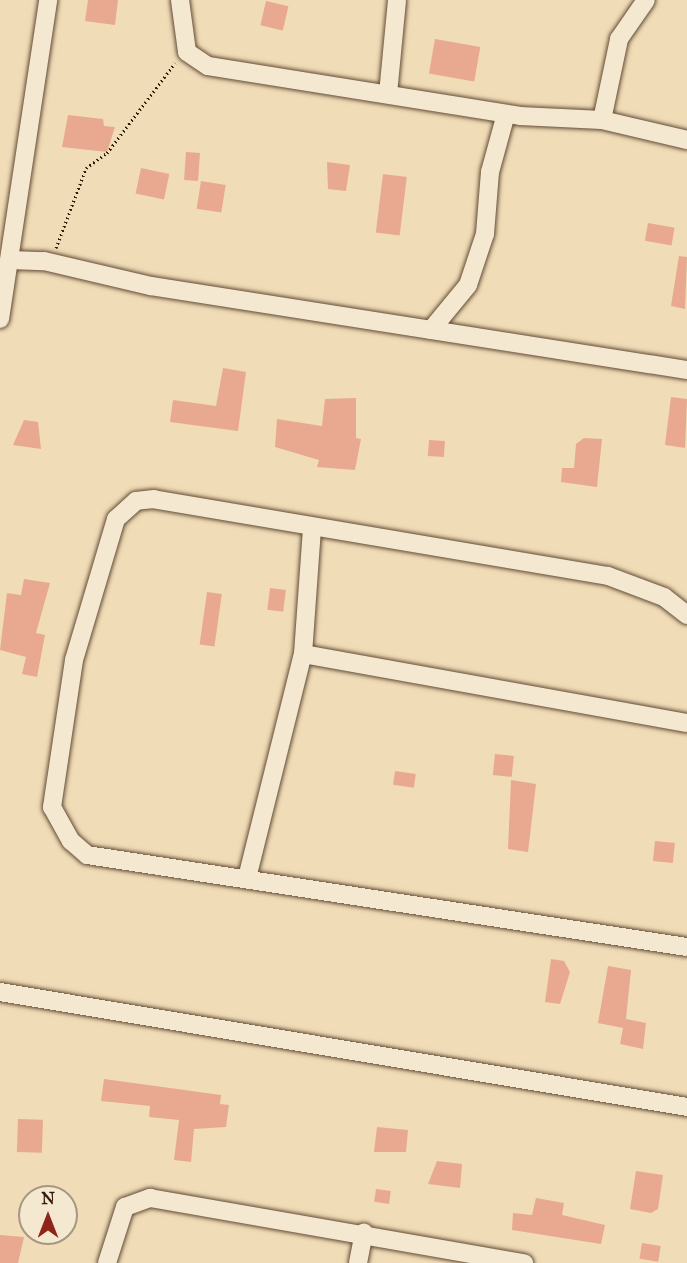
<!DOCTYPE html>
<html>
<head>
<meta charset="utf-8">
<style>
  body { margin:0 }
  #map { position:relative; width:687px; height:1263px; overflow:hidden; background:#f0dcb7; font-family:"IM FELL Great Primer",serif }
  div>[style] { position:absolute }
  .building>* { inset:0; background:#e9a990; transform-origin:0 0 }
  .path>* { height:3px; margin-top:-1.5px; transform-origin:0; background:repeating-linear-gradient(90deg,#331c0a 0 1.5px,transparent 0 4.5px) }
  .roads { filter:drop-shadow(0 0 2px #624c35) drop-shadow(0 0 2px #624c35) }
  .street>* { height:18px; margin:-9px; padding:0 9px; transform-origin:9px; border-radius:9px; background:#f5e8d0 }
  span { translate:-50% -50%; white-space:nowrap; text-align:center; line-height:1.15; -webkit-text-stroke:6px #f5e8d0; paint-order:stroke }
  .north { position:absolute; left:18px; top:1185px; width:60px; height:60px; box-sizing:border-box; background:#f5e8d0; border:2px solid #a79681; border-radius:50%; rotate:0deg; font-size:16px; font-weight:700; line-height:24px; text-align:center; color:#331c0a }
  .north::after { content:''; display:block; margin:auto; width:21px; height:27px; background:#8f2418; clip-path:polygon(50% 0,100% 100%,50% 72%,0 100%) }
</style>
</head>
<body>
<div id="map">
  <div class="building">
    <i style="clip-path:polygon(88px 0,118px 0,115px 25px,85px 21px)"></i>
    <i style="left:266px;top:1px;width:23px;height:25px;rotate:13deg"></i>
    <i style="left:435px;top:39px;width:46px;height:35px;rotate:10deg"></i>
    <i style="clip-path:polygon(68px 115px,103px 119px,104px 126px,115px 127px,107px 152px,62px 147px)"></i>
    <i style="left:186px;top:152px;width:14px;height:28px;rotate:4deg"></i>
    <i style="clip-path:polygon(327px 162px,350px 165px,346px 191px,328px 189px)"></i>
    <i style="left:141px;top:168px;width:29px;height:26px;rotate:12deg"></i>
    <i style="left:383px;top:174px;width:24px;height:59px;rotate:7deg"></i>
    <i style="left:201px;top:181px;width:25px;height:28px;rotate:9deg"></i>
    <i style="left:648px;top:223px;width:27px;height:18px;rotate:10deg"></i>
    <i style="clip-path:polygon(679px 256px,687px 257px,685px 309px,671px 306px)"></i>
    <i style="clip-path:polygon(223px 368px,246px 372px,238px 431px,170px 422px,173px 400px,216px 406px)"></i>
    <i style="clip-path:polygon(671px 397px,687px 399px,685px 448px,665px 445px)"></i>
    <i style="clip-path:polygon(356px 398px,356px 438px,361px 439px,355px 470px,317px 467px,319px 460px,275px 447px,277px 419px,322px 426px,325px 399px)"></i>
    <i style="clip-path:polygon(24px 420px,38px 422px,41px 449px,13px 445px)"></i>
    <i style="clip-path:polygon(584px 438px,602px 439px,597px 487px,561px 482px,562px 468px,574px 468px,576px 444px)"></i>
    <i style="left:429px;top:440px;width:16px;height:16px;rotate:4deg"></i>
    <i style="clip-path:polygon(24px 579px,50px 583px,36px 633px,45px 635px,37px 677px,22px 674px,26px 657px,0 650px,7px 593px,21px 595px)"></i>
    <i style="left:270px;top:588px;width:16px;height:22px;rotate:7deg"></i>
    <i style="left:207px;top:592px;width:15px;height:53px;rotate:8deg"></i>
    <i style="left:495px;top:754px;width:19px;height:21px;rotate:6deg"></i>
    <i style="left:395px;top:771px;width:21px;height:14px;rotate:8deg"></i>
    <i style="clip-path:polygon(511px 780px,536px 784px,528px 852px,508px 849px)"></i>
    <i style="left:655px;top:841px;width:20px;height:20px;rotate:6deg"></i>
    <i style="clip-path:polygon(551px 959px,564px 961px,570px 972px,560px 1004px,545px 1002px)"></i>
    <i style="clip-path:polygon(608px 966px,631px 970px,626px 1019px,646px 1023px,643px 1049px,620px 1044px,623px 1028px,598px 1023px)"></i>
    <i style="clip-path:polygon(104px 1079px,221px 1095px,220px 1104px,229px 1105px,226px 1127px,194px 1129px,191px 1162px,174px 1160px,179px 1120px,149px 1117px,150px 1106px,101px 1101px)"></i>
    <i style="left:18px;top:1119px;width:25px;height:33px;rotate:2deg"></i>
    <i style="clip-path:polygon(377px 1127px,408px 1130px,406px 1152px,374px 1152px)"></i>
    <i style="clip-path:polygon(437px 1161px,462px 1164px,460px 1188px,428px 1184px)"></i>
    <i style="clip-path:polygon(636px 1171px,663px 1175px,658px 1209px,651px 1213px,630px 1209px)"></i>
    <i style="left:376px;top:1189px;width:15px;height:13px;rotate:8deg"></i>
    <i style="clip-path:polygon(536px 1198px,564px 1203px,562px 1215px,605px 1225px,601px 1244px,512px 1230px,513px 1213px,532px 1215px)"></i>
    <i style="clip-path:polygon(0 1235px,24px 1237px,18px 1263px,0 1263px)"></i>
    <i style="left:642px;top:1243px;width:19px;height:16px;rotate:9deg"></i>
  </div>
  <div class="path">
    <i style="left:56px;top:248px;width:85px;rotate:-69.4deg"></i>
    <i style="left:86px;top:168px;width:26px;rotate:-36deg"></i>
    <i style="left:107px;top:153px;width:113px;rotate:-52.9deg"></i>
  </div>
  <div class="roads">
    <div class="street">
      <i style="left:180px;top:0;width:52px;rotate:82.3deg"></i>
      <i style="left:187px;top:52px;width:25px;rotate:34deg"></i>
      <i style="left:208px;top:66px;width:316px;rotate:9.1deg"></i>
      <i style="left:520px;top:116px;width:82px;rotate:2.8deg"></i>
      <i style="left:602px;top:120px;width:87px;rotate:13.2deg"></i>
      <i style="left:388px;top:94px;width:94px;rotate:-84.5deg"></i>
      <i style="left:602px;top:120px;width:83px;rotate:-78.1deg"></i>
      <i style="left:619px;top:39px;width:47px;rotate:-55.3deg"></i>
      <i style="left:10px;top:260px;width:34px;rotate:2deg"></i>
      <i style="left:44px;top:261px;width:110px;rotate:13.2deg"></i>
      <i style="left:151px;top:286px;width:543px;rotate:8.91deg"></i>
      <i style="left:0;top:319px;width:323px;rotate:-81.4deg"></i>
      <i style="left:431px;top:330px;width:58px;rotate:-50.6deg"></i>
      <i style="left:468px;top:285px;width:54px;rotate:-71.6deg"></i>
      <i style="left:485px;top:234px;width:62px;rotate:-85.4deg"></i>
      <i style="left:490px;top:172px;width:60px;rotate:-74.6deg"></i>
      <i style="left:687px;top:615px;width:29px;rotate:-142deg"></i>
      <i style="left:664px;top:597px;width:60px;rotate:-159.4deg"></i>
      <i style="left:608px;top:576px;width:460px;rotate:-170.4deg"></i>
      <i style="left:154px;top:499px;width:18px;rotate:174deg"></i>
      <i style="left:136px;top:501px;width:27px;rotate:138deg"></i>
      <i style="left:116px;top:519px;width:147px;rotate:106.6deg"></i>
      <i style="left:74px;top:660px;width:149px;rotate:98.5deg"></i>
      <i style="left:52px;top:807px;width:39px;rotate:61deg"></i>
      <i style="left:71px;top:841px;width:21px;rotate:41deg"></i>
      <i style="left:87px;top:855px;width:607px;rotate:8.72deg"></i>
      <i style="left:303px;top:654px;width:390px;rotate:10.2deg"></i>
      <i style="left:247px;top:878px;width:231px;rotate:-76deg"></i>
      <i style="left:303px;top:654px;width:125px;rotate:-85.9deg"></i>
      <i style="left:0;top:992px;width:697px;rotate:9.5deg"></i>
      <i style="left:107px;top:1263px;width:59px;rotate:-72.2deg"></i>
      <i style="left:125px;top:1207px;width:27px;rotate:-20deg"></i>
      <i style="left:150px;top:1198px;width:380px;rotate:9.9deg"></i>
      <i style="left:358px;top:1263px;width:31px;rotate:-79deg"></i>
    </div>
  </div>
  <div class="north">N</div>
</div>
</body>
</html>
